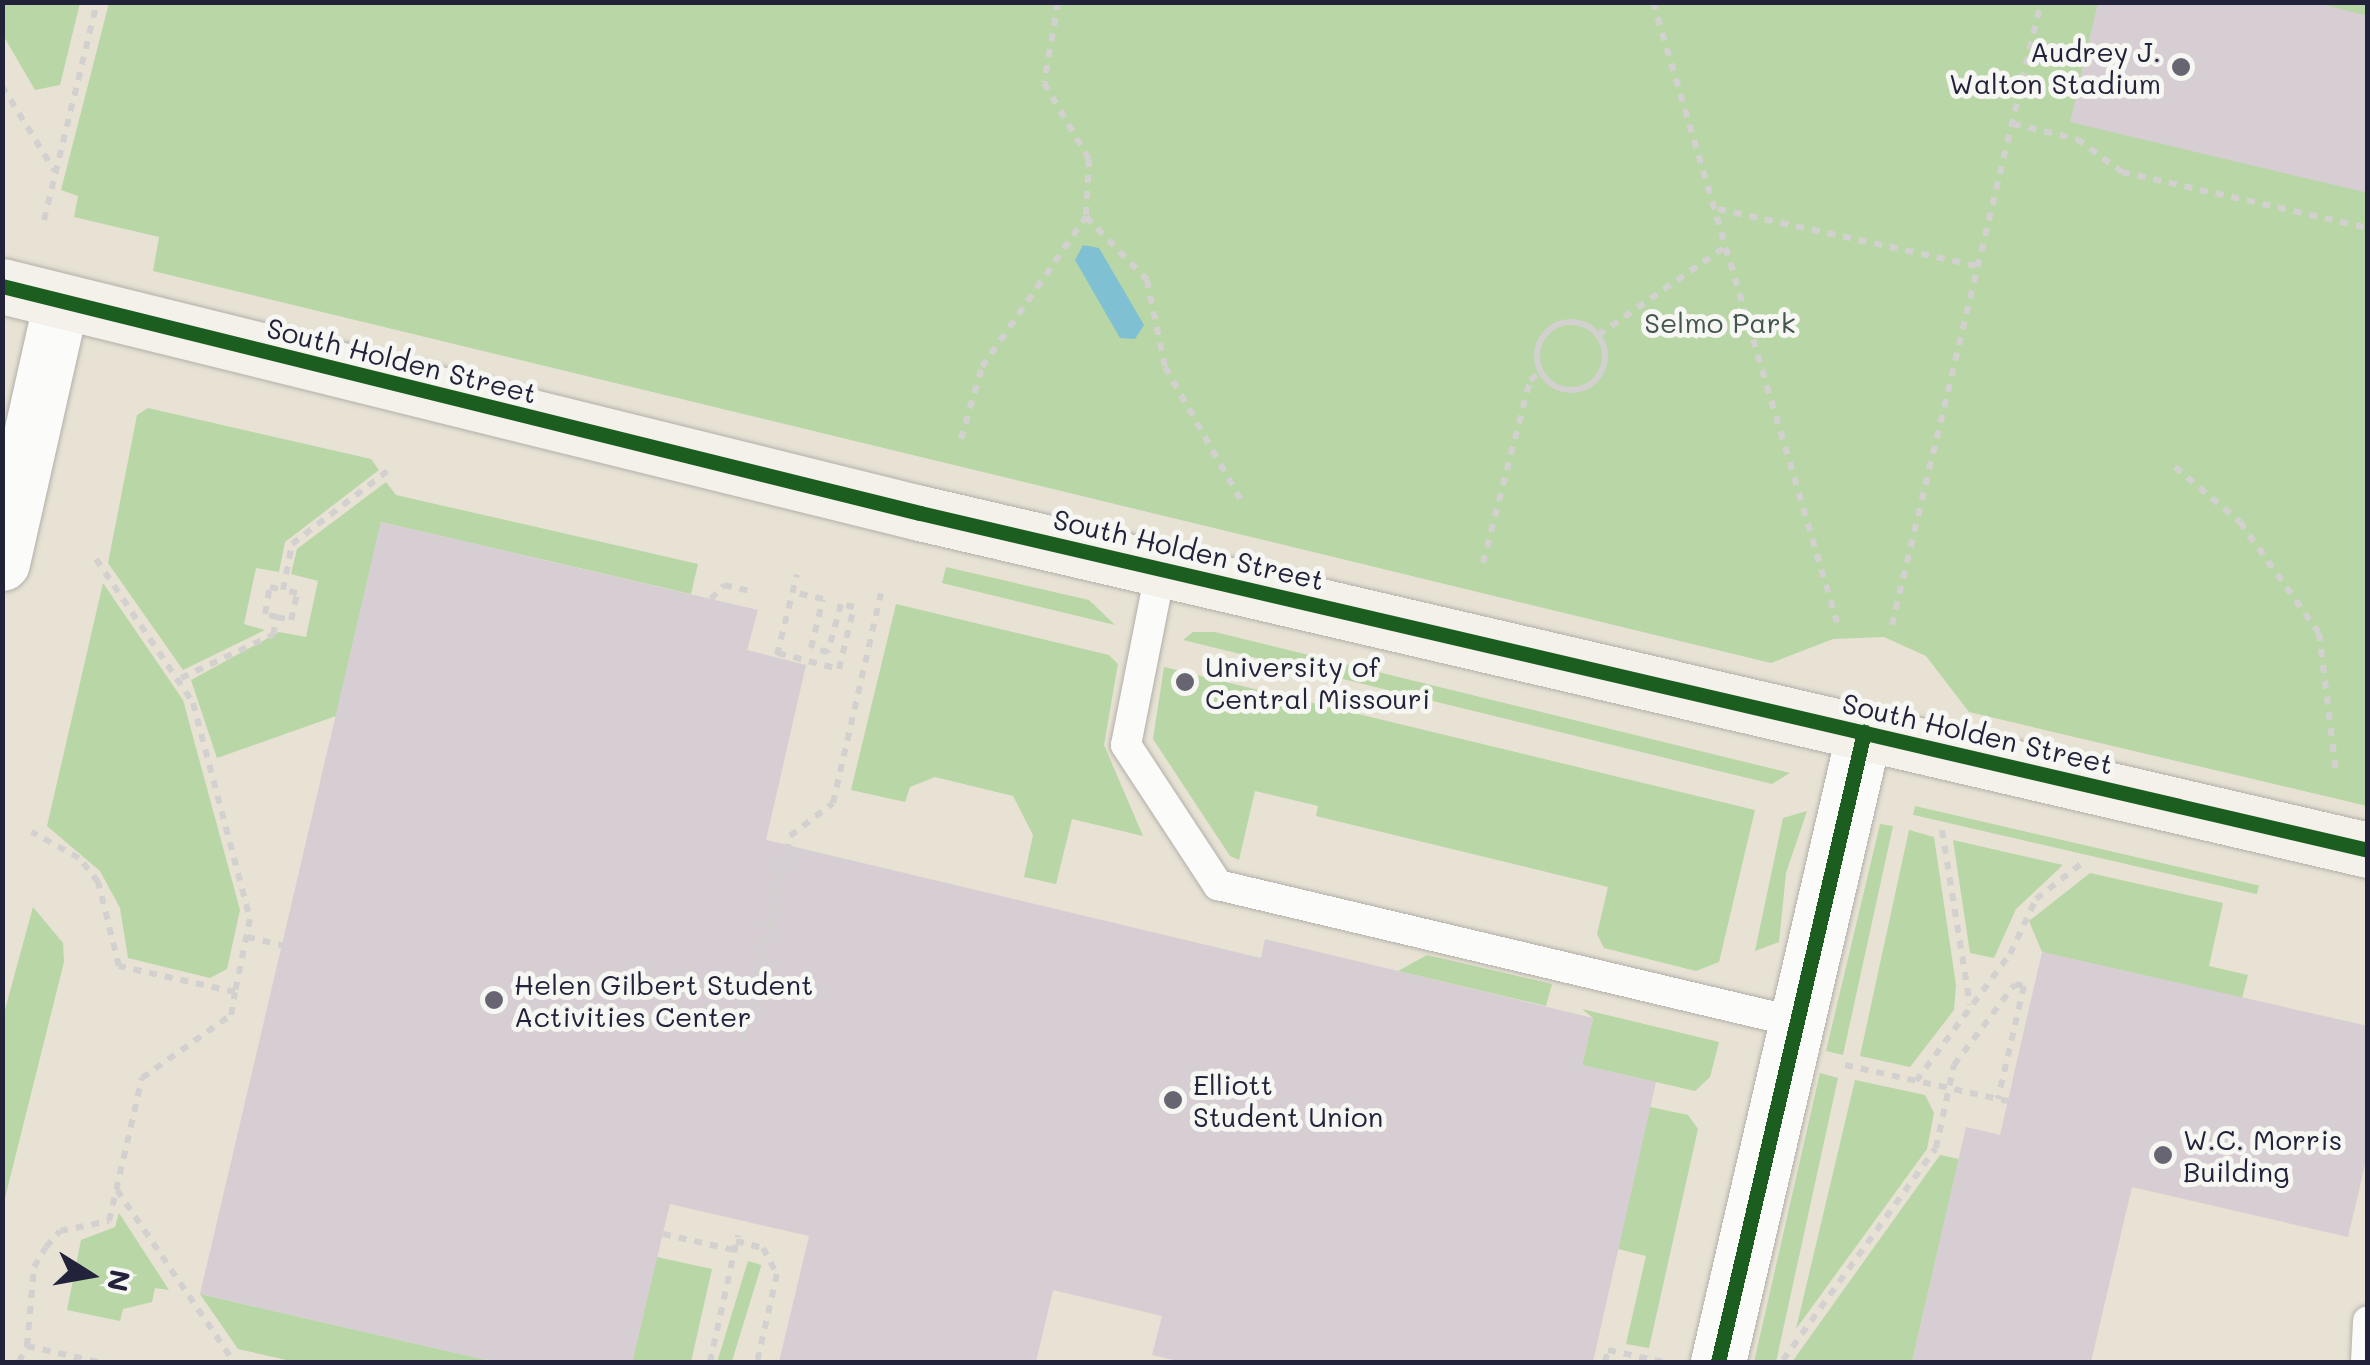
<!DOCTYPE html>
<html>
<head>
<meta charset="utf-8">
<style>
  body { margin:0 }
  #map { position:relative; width:2370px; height:1365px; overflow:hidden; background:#e7e2d4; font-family:Mali,sans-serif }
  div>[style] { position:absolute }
  .green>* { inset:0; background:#b9d6a6; transform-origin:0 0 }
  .water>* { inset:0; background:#80c0d3 }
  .building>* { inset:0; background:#d6ced2 }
  .path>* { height:6px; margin-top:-3px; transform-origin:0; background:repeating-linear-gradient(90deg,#d3d1cf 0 8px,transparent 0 16px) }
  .path>.ring { margin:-3px; padding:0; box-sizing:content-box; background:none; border:6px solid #d3d1cf; border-radius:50% }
  .roads { filter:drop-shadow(0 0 2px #b2afa9) drop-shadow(0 0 2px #b2afa9) }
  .service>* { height:30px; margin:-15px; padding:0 15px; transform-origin:15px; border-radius:15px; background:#fbfbf9 }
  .minor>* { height:55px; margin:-27.5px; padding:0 27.5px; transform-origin:27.5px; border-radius:27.5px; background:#fbfbf9 }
  .tertiary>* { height:55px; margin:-27.5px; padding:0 27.5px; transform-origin:27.5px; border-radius:27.5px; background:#fbfbf9 }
  .secondary>* { height:55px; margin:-27.5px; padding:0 27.5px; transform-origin:27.5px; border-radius:27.5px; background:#f4f0ea }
  .cycleway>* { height:15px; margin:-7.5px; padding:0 7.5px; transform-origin:7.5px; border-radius:7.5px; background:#1b5e20 }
  .dots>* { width:28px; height:28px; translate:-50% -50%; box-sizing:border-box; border:5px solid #f6f6f2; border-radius:50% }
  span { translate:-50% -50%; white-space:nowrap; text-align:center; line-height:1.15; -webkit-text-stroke:10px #f6f6f2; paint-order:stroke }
  .poi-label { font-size:28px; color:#22223b }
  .right { translate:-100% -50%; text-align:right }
  .left { translate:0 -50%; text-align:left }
  .park-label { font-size:28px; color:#445550 }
  .street-label { font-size:28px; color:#22223b }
  .frame { position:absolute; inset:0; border:5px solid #22223b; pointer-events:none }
  .north { position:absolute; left:40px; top:1225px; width:100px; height:100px; -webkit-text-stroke:8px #f6f6f2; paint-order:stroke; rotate:101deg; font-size:28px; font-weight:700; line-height:40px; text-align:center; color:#22223b }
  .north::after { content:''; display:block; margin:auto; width:35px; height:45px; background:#22223b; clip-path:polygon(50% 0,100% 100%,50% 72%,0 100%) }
</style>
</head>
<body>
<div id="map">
  <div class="green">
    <i style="clip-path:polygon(2px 3px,80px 3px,60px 85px,35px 90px,3px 35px)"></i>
    <i style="clip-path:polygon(109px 3px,2367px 3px,2367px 806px,1969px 712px,1926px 656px,1884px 637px,1833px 639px,1771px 663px,153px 271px,159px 237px,74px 217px,78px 196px,61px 190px)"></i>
    <i style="clip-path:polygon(148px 408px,371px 459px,379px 470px,285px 542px,279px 572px,256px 568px,244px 624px,265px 630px,183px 670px,108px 563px,137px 415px)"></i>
    <i style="clip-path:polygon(386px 482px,396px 495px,698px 564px,691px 594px,381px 522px,336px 716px,217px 758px,191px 680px,279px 632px,306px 637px,318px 581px,291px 574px,297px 549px)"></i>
    <i style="clip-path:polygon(946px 567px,1089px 600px,1115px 625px,942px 583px)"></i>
    <i style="clip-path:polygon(103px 583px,183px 700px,240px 910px,227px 969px,210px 978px,128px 958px,120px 908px,100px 871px,47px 826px)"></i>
    <i style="clip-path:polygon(896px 604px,1109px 655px,1118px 664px,1104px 745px,1143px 836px,1072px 819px,1056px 884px,1024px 877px,1033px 835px,1013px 796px,935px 777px,910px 787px,905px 802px,851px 790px)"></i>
    <i style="clip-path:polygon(1193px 632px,1215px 632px,1790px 773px,1772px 784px,1183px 640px)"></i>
    <i style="clip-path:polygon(1164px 667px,1755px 810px,1719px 962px,1696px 971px,1604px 948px,1597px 934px,1608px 887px,1316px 816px,1318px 806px,1255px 791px,1239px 860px,1230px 856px,1153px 739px)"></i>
    <i style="left:1915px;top:806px;width:353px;height:9px;rotate:13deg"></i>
    <i style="clip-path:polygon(1807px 811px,1786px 873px,1779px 942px,1755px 951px,1783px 818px)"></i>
    <i style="clip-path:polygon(1880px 824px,1893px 826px,1843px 1055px,1826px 1051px)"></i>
    <i style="clip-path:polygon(1909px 830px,1934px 837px,1956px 985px,1954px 1010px,1910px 1067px,1860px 1056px)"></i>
    <i style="clip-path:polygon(1953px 840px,2063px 865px,2016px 909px,1994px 958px,1970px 953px)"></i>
    <i style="clip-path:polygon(2090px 873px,2223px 903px,2209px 966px,2248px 975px,2242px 998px,2042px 952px,2029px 921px)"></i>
    <i style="clip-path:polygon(33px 907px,63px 943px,64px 962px,3px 1206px,3px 1017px)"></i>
    <i style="clip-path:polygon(1427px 955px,1552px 984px,1546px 1006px,1398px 971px)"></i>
    <i style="clip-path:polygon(1582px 1009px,1719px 1042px,1710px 1077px,1695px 1091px,1582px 1065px,1593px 1018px)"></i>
    <i style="clip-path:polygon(1820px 1073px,1838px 1078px,1776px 1362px,1754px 1362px)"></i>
    <i style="clip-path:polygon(1855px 1080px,1925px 1095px,1934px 1113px,1927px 1149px,1796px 1329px)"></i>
    <i style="clip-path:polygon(1650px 1107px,1688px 1115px,1698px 1129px,1649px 1348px,1626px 1344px,1646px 1256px,1618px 1249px)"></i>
    <i style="clip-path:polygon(1940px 1155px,1959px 1159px,1912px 1362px,1792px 1362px)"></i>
    <i style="clip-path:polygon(119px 1213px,169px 1290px,155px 1288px,152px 1302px,123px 1309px,120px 1321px,67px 1310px,81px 1240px,115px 1227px)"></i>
    <i style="clip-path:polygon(657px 1257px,712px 1269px,691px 1362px,632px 1362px)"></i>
    <i style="left:748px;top:1261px;width:14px;height:103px;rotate:17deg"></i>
    <i style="clip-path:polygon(200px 1294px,495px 1362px,295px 1362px,238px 1349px)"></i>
  </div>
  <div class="water">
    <i style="clip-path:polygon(1083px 245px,1099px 248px,1144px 325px,1135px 339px,1120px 338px,1075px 260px)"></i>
  </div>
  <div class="building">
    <i style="clip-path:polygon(2098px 2px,2313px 2px,2368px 16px,2368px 193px,2070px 122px)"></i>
    <i style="clip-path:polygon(381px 522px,758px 610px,747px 650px,806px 665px,766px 840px,1261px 958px,1265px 939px,1593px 1018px,1582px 1065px,1656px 1082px,1593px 1362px,1182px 1362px,1152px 1355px,1162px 1316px,1053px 1290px,1036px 1362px,779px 1362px,809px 1236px,670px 1204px,632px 1362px,495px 1362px,200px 1294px)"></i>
    <i style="clip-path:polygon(2042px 952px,2368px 1026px,2368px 1152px,2348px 1237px,2132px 1187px,2091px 1362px,1912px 1362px,1966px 1127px,2000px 1135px)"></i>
  </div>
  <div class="path">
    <i style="left:1058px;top:2px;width:82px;rotate:99.8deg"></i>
    <i style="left:1044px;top:83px;width:88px;rotate:59.4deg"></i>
    <i style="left:1089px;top:159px;width:58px;rotate:93deg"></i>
    <i style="left:1086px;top:217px;width:88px;rotate:45.9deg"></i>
    <i style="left:1147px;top:280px;width:89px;rotate:78.3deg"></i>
    <i style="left:1165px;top:367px;width:158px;rotate:60.3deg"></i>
    <i style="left:1653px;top:2px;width:647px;rotate:73.47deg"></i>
    <i style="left:2px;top:86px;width:99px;rotate:58.2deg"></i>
    <i style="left:2013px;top:124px;width:66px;rotate:13.2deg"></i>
    <i style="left:2077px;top:139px;width:56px;rotate:36.3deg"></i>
    <i style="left:2122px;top:172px;width:252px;rotate:12.8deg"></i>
    <i style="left:1718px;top:209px;width:266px;rotate:12.4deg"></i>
    <i style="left:44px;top:220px;width:224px;rotate:-76.3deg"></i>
    <i class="ring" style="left:1537px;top:322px;width:62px;height:62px"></i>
    <i style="left:1598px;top:335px;width:158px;rotate:-34.7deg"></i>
    <i style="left:961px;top:439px;width:75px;rotate:-73.7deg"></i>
    <i style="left:982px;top:367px;width:183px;rotate:-55.3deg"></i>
    <i style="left:2175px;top:467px;width:85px;rotate:40.2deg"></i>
    <i style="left:2240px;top:522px;width:136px;rotate:54.6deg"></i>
    <i style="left:2319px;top:633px;width:139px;rotate:83deg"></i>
    <i style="left:96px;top:559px;width:174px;rotate:56deg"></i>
    <i style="left:193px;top:703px;width:223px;rotate:75.2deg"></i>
    <i style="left:250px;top:919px;width:75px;rotate:101.6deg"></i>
    <i style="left:1483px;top:563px;width:189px;rotate:-75.6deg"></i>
    <i style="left:1530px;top:380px;width:14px;rotate:-36deg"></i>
    <i style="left:711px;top:599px;width:19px;rotate:-47deg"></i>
    <i style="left:724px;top:585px;width:26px;rotate:13deg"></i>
    <i style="left:277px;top:617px;width:12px;rotate:-166deg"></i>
    <i style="left:265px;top:614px;width:27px;rotate:-80deg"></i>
    <i style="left:270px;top:587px;width:13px;rotate:13deg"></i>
    <i style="left:1892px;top:625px;width:641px;rotate:-76.55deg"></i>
    <i style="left:778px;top:653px;width:63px;rotate:14.7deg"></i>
    <i style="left:839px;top:669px;width:64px;rotate:-76.4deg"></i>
    <i style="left:854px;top:607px;width:13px;rotate:-167deg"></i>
    <i style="left:841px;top:604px;width:50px;rotate:105.2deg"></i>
    <i style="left:828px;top:652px;width:17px;rotate:-167deg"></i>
    <i style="left:811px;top:648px;width:50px;rotate:-76.2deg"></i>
    <i style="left:823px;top:599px;width:31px;rotate:-167deg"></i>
    <i style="left:777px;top:655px;width:83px;rotate:-76.1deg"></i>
    <i style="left:181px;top:678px;width:102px;rotate:-25.1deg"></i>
    <i style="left:273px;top:635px;width:18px;rotate:-77deg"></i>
    <i style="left:277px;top:617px;width:14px;rotate:12deg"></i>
    <i style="left:291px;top:620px;width:28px;rotate:-77deg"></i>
    <i style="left:297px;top:593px;width:14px;rotate:-168deg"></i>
    <i style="left:283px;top:590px;width:47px;rotate:-78.9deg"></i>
    <i style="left:292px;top:544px;width:123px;rotate:-37.4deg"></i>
    <i style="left:1942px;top:830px;width:177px;rotate:80.9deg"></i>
    <i style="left:247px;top:937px;width:37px;rotate:13deg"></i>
    <i style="left:744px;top:1039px;width:208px;rotate:-77.2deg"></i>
    <i style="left:790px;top:836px;width:54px;rotate:-37.5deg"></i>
    <i style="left:833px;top:803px;width:215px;rotate:-77.1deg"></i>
    <i style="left:1845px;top:1065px;width:167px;rotate:12.5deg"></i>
    <i style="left:1916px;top:1081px;width:158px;rotate:-53.5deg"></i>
    <i style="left:2010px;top:954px;width:61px;rotate:-64.7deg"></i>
    <i style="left:2036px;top:899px;width:57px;rotate:-37.9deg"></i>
    <i style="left:117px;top:1190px;width:208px;rotate:55.8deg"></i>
    <i style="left:663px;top:1234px;width:73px;rotate:12.7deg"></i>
    <i style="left:736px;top:1241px;width:28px;rotate:15deg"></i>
    <i style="left:763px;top:1248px;width:30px;rotate:62deg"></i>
    <i style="left:777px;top:1274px;width:90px;rotate:102.8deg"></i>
    <i style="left:27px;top:1346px;width:79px;rotate:-84.9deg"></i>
    <i style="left:34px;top:1267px;width:23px;rotate:-59deg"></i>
    <i style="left:46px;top:1247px;width:21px;rotate:-49deg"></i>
    <i style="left:60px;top:1231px;width:50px;rotate:-11.5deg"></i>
    <i style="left:109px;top:1221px;width:147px;rotate:-77deg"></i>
    <i style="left:142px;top:1078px;width:109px;rotate:-35.3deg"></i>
    <i style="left:231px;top:1015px;width:23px;rotate:-80deg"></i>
    <i style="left:235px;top:992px;width:119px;rotate:-167.4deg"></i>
    <i style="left:119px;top:966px;width:87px;rotate:-104deg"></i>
    <i style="left:98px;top:882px;width:31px;rotate:-128deg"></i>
    <i style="left:79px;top:858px;width:54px;rotate:-151deg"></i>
    <i style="left:1783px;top:1360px;width:261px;rotate:-54.2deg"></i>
    <i style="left:1936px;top:1148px;width:85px;rotate:-77.8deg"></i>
    <i style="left:1954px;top:1065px;width:101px;rotate:-53deg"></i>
    <i style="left:2015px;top:984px;width:9px;rotate:13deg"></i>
    <i style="left:2024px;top:986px;width:116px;rotate:103deg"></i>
    <i style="left:19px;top:1362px;width:18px;rotate:-63deg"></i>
    <i style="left:27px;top:1346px;width:73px;rotate:12.7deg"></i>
    <i style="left:710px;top:1362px;width:130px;rotate:-77.6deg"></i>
    <i style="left:1605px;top:1362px;width:12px;rotate:-76deg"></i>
    <i style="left:1608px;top:1350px;width:56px;rotate:12.3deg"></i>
  </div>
  <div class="roads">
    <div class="service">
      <i style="left:1161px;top:568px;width:180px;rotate:101.2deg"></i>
      <i style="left:1126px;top:745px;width:168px;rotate:56.7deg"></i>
      <i style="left:1218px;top:885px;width:594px;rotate:13.33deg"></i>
      <i style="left:2366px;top:1362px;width:41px;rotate:-87.2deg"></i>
    </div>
    <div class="minor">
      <i style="left:1718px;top:1362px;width:647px;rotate:-76.95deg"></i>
    </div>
    <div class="tertiary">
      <i style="left:2px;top:563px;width:268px;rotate:-77.3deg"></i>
    </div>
    <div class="secondary">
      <i style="left:2px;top:286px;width:946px;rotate:13.89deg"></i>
      <i style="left:920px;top:513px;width:1487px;rotate:13.1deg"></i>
    </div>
  </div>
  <div class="cycleway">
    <i style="left:2px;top:286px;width:946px;rotate:13.89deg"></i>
    <i style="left:920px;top:513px;width:1487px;rotate:13.1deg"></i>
    <i style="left:1718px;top:1362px;width:647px;rotate:-76.95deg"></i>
  </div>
  <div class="dots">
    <i style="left:2181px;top:67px;background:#676571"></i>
    <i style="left:1185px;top:682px;background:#676571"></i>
    <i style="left:494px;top:1000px;background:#676571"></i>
    <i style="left:1173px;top:1100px;background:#676571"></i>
    <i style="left:2163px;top:1155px;background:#676571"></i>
  </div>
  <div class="poi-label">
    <span class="right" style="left:2161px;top:67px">Audrey J.<br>Walton Stadium</span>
    <span class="left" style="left:1205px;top:682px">University of<br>Central Missouri</span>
    <span class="left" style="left:514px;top:1000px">Helen Gilbert Student<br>Activities Center</span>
    <span class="left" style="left:1193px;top:1100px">Elliott<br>Student Union</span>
    <span class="left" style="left:2183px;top:1155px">W.C. Morris<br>Building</span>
  </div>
  <div class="park-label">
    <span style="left:1720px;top:322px">Selmo Park</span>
  </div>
  <div class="street-label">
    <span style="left:402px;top:360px;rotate:14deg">South Holden Street</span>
    <span style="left:1189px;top:549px;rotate:13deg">South Holden Street</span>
    <span style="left:1978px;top:733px;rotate:13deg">South Holden Street</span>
  </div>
  <div class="frame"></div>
  <div class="north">N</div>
</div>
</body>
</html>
